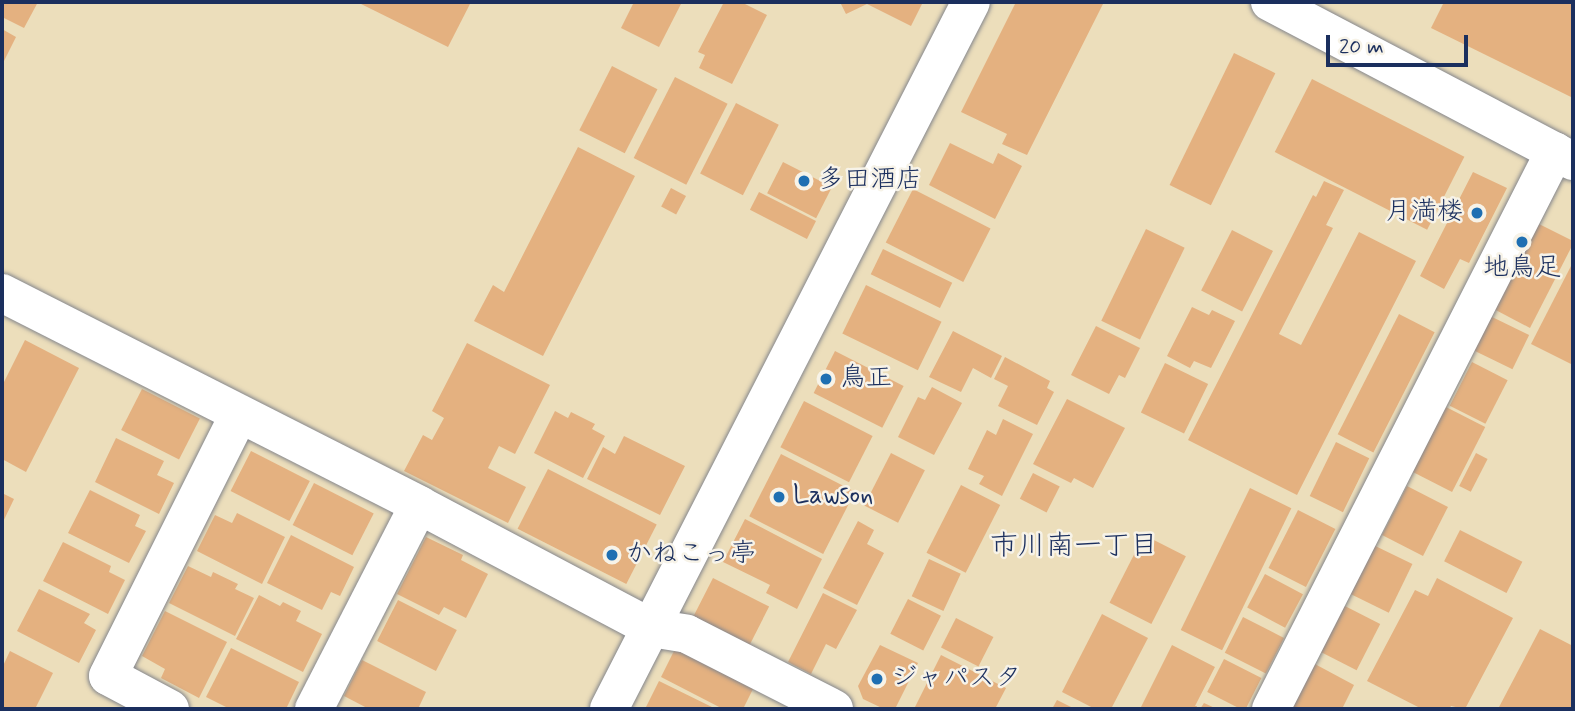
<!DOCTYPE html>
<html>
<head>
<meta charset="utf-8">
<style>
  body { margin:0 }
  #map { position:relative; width:1575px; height:711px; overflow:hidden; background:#ecdebb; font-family:Mynerve,"Klee One",sans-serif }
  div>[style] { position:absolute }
  .building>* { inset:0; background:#e4b180; transform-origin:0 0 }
  .roads { filter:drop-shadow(0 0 2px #84868c) drop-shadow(0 0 2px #84868c) }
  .minor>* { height:38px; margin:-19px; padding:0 19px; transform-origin:19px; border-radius:19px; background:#fff }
  .dots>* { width:19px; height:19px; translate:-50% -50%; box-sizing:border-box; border:4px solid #f7f3e8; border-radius:50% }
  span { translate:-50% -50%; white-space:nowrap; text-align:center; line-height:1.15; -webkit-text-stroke:5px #f7f3e8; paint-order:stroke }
  .poi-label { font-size:26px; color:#1b2f5e }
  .left { translate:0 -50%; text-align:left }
  .right { translate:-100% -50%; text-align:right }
  .neighbourhood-label { font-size:28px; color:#1b2f5e }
  .frame { position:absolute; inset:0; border:4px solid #1b2f5e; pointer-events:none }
  .scale { position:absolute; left:1326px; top:35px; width:142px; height:32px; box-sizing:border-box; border:4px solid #1b2f5e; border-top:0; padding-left:9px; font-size:21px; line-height:24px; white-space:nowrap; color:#1b2f5e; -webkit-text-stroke:5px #f7f3e8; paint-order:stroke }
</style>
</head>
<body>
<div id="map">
  <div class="building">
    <i style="clip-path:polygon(2px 2px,38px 2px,24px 28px,2px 17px)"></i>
    <i style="clip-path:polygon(357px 2px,471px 2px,448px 47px)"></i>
    <i style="clip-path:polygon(634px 2px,682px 2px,659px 47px,621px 28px)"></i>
    <i style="clip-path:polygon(724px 2px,741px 2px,767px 15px,732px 84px,699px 68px,705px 55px,698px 52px)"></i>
    <i style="clip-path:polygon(840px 2px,923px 2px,911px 26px,867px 4px,846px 14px)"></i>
    <i style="clip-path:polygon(1016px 2px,1104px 2px,1027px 155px,1002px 144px,1007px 134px,961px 112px)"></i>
    <i style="clip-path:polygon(1444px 2px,1573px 2px,1573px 98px,1431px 28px)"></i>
    <i style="clip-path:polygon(2px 29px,16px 37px,2px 65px)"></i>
    <i style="left:1234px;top:53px;width:46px;height:147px;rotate:26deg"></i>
    <i style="left:612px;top:66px;width:51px;height:72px;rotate:27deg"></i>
    <i style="left:675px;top:77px;width:59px;height:91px;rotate:27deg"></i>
    <i style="left:1312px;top:79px;width:171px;height:82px;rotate:27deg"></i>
    <i style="left:736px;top:103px;width:48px;height:79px;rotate:27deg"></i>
    <i style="clip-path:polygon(950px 143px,993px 164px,998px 153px,1022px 166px,995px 219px,929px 185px)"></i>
    <i style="clip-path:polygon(578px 147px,635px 176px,543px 356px,474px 321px,493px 285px,504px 292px)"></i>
    <i style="left:783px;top:162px;width:55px;height:35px;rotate:27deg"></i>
    <i style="clip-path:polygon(1473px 172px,1507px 188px,1469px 263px,1460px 259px,1444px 289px,1420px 276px)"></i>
    <i style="clip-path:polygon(1324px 181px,1344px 190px,1326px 225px,1333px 228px,1279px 334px,1301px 345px,1359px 232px,1416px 261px,1297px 495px,1188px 440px,1313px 195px,1316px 197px)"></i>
    <i style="left:671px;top:188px;width:17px;height:21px;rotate:28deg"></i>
    <i style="left:913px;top:189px;width:87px;height:60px;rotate:27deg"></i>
    <i style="left:759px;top:192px;width:64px;height:20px;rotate:27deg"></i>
    <i style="clip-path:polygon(1533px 221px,1573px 241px,1573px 244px,1530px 328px,1490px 307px)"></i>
    <i style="left:1146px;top:229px;width:43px;height:102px;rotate:26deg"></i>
    <i style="left:1232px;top:230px;width:46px;height:68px;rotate:27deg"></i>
    <i style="left:883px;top:249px;width:77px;height:28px;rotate:26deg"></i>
    <i style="clip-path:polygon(1571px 266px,1573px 267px,1573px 365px,1531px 344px)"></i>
    <i style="left:866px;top:285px;width:84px;height:54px;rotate:26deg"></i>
    <i style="clip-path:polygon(1192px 307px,1209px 315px,1212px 310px,1235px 321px,1211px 368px,1194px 361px,1190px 368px,1167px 356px)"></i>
    <i style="left:1399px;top:314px;width:40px;height:135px;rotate:27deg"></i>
    <i style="left:1486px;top:314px;width:48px;height:38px;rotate:26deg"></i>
    <i style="clip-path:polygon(1096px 326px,1140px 348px,1125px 378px,1119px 375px,1109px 394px,1071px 375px)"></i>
    <i style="clip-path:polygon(953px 331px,1002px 356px,991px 378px,973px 368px,961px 392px,929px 377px)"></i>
    <i style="clip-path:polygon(25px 340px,79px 368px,26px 472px,2px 459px,2px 386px)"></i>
    <i style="clip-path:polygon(467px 343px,550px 385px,515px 454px,499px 446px,488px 468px,526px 487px,508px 523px,404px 471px,423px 435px,432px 440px,444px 418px,432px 411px)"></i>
    <i style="left:835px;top:351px;width:77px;height:47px;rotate:27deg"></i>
    <i style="clip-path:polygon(1005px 357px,1050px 381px,1047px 388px,1054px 392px,1037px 425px,998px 406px,1008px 386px,994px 379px)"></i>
    <i style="left:1472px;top:362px;width:40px;height:49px;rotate:27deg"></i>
    <i style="left:1165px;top:363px;width:48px;height:55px;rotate:26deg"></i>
    <i style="clip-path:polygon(932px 387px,962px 403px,934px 455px,898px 437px,918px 397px,925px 400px)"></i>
    <i style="left:142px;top:389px;width:65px;height:46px;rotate:27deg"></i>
    <i style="clip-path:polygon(1067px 399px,1125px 428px,1093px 488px,1074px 478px,1071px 483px,1033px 464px)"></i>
    <i style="left:804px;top:401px;width:77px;height:52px;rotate:27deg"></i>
    <i style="left:1446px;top:407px;width:44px;height:73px;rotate:27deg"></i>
    <i style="clip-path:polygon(555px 411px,568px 418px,571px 412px,595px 424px,592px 429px,605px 436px,583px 478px,534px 453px)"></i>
    <i style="clip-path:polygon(1003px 419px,1033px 434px,1002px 496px,979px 484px,984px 476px,968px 469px,987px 430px,996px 435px)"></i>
    <i style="clip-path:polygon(624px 436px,685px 466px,660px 515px,587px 479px,603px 447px,615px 454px)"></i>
    <i style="clip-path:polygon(116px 438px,164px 461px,157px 475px,174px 483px,159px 514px,95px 482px)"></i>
    <i style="left:1336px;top:442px;width:37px;height:60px;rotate:26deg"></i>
    <i style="left:251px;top:451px;width:66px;height:45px;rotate:27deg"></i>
    <i style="left:891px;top:453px;width:38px;height:59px;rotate:27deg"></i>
    <i style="left:1476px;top:453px;width:13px;height:37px;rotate:27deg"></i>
    <i style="left:781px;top:454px;width:83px;height:70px;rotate:27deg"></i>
    <i style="left:548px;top:469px;width:122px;height:67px;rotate:27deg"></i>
    <i style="left:1033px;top:473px;width:30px;height:29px;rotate:27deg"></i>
    <i style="left:314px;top:483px;width:67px;height:47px;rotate:27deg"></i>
    <i style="left:961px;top:485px;width:44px;height:76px;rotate:27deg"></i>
    <i style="left:1407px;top:486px;width:46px;height:55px;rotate:27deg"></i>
    <i style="left:1250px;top:488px;width:46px;height:158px;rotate:26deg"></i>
    <i style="clip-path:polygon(90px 490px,140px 515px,135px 526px,146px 531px,129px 563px,68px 533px)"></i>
    <i style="clip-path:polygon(2px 493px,14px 499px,2px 524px)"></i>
    <i style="left:1298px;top:510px;width:42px;height:65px;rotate:27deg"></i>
    <i style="clip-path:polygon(237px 513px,285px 537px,262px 584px,197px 551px,215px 515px,232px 523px)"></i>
    <i style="clip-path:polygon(745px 519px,822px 559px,797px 609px,766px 593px,770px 585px,723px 562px)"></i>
    <i style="clip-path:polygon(858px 521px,874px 530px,867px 544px,884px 553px,857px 605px,823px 588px)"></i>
    <i style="left:1460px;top:530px;width:70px;height:35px;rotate:27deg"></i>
    <i style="clip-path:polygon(291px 535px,354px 567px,340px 596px,331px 592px,322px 610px,267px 583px)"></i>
    <i style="left:1144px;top:535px;width:47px;height:76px;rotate:27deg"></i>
    <i style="clip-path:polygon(426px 537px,463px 555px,461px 560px,488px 574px,466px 618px,444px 607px,439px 615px,397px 594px)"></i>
    <i style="left:1363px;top:540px;width:55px;height:54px;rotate:26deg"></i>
    <i style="clip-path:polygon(63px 542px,111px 566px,109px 572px,125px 580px,108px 614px,43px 581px)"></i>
    <i style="left:929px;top:559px;width:35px;height:41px;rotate:25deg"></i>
    <i style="clip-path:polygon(188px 566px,211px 577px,213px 572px,238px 584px,235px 589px,254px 598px,235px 636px,169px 603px)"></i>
    <i style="left:1265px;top:574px;width:43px;height:38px;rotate:28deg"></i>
    <i style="left:713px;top:578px;width:63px;height:43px;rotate:27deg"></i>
    <i style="clip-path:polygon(1437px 578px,1513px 618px,1465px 709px,1451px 706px,1449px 709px,1422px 709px,1367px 681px,1415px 590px,1428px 596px)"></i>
    <i style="clip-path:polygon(39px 589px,90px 614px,84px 623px,96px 630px,79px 663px,17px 631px)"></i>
    <i style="clip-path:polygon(823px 593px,857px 610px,836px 649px,826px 644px,811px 674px,788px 662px)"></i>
    <i style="clip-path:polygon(259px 595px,280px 606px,283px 602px,301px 611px,296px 621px,322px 634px,303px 672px,236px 639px)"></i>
    <i style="left:908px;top:599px;width:37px;height:39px;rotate:27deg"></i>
    <i style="left:398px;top:600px;width:66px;height:46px;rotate:27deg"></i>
    <i style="left:1341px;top:604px;width:44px;height:52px;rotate:27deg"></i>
    <i style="clip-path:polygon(165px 611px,227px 642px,199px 698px,161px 678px,165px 669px,142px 656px)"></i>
    <i style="clip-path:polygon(1102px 614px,1148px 638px,1111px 709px,1095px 709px,1062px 692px)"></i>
    <i style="left:1243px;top:617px;width:46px;height:40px;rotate:27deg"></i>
    <i style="left:956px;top:618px;width:42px;height:33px;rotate:27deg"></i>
    <i style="clip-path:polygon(1540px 629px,1573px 646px,1573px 709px,1498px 709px)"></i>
    <i style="clip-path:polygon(880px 645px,918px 663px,895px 709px,884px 709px,863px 699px,858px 686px)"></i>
    <i style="clip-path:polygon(1172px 645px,1215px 667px,1195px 706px,1197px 706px,1196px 709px,1140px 709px)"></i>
    <i style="clip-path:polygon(676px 647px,754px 687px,743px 709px,723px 709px,661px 677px)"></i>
    <i style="clip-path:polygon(231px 648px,299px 682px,286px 709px,230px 709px,206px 697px)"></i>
    <i style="clip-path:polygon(10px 651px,53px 673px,35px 709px,2px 709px,2px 668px)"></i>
    <i style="clip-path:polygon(941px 655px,1006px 688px,995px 709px,914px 709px)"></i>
    <i style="left:1224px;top:659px;width:42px;height:37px;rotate:27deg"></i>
    <i style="clip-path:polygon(362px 660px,426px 692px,418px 709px,369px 709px,344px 696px)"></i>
    <i style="clip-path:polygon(1313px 663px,1354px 685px,1342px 709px,1290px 709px)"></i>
    <i style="clip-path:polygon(659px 681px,716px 709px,645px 709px)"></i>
    <i style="clip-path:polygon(1057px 700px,1075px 709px,1052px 709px)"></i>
    <i style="clip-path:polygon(1204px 703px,1217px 709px,1200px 709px)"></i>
  </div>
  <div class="roads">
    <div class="minor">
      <i style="left:1270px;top:2px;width:342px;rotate:27.7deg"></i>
      <i style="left:2px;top:293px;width:468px;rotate:26.9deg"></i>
      <i style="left:419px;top:505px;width:263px;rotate:27.9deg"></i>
      <i style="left:651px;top:628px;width:36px;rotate:9deg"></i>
      <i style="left:687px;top:634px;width:165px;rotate:27deg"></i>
      <i style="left:170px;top:709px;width:70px;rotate:-152deg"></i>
      <i style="left:108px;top:676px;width:293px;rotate:-63.4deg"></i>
      <i style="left:314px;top:709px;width:229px;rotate:-62.8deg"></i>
      <i style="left:609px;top:709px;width:794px;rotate:-62.89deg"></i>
      <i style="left:1271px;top:709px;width:626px;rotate:-63.03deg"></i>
    </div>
  </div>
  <div class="dots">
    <i style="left:804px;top:181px;background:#1f6fb2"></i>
    <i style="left:1477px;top:213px;background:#1f6fb2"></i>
    <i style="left:1522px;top:242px;background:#1f6fb2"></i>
    <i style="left:826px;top:379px;background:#1f6fb2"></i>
    <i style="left:779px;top:497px;background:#1f6fb2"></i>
    <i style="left:612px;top:555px;background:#1f6fb2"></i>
    <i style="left:877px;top:679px;background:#1f6fb2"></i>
  </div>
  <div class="poi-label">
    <span class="left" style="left:818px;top:181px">多田酒店</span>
    <span class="right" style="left:1463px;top:213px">月満楼</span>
    <span style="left:1522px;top:269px">地鳥足</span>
    <span class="left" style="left:840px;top:379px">鳥正</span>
    <span class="left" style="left:793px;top:497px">Lawson</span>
    <span class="left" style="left:626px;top:555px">かねこっ亭</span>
    <span class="left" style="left:891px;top:679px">ジャパスタ</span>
  </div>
  <div class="neighbourhood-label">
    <span style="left:1074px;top:547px">市川南一丁目</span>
  </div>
  <div class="frame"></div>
  <div class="scale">20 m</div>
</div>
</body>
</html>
